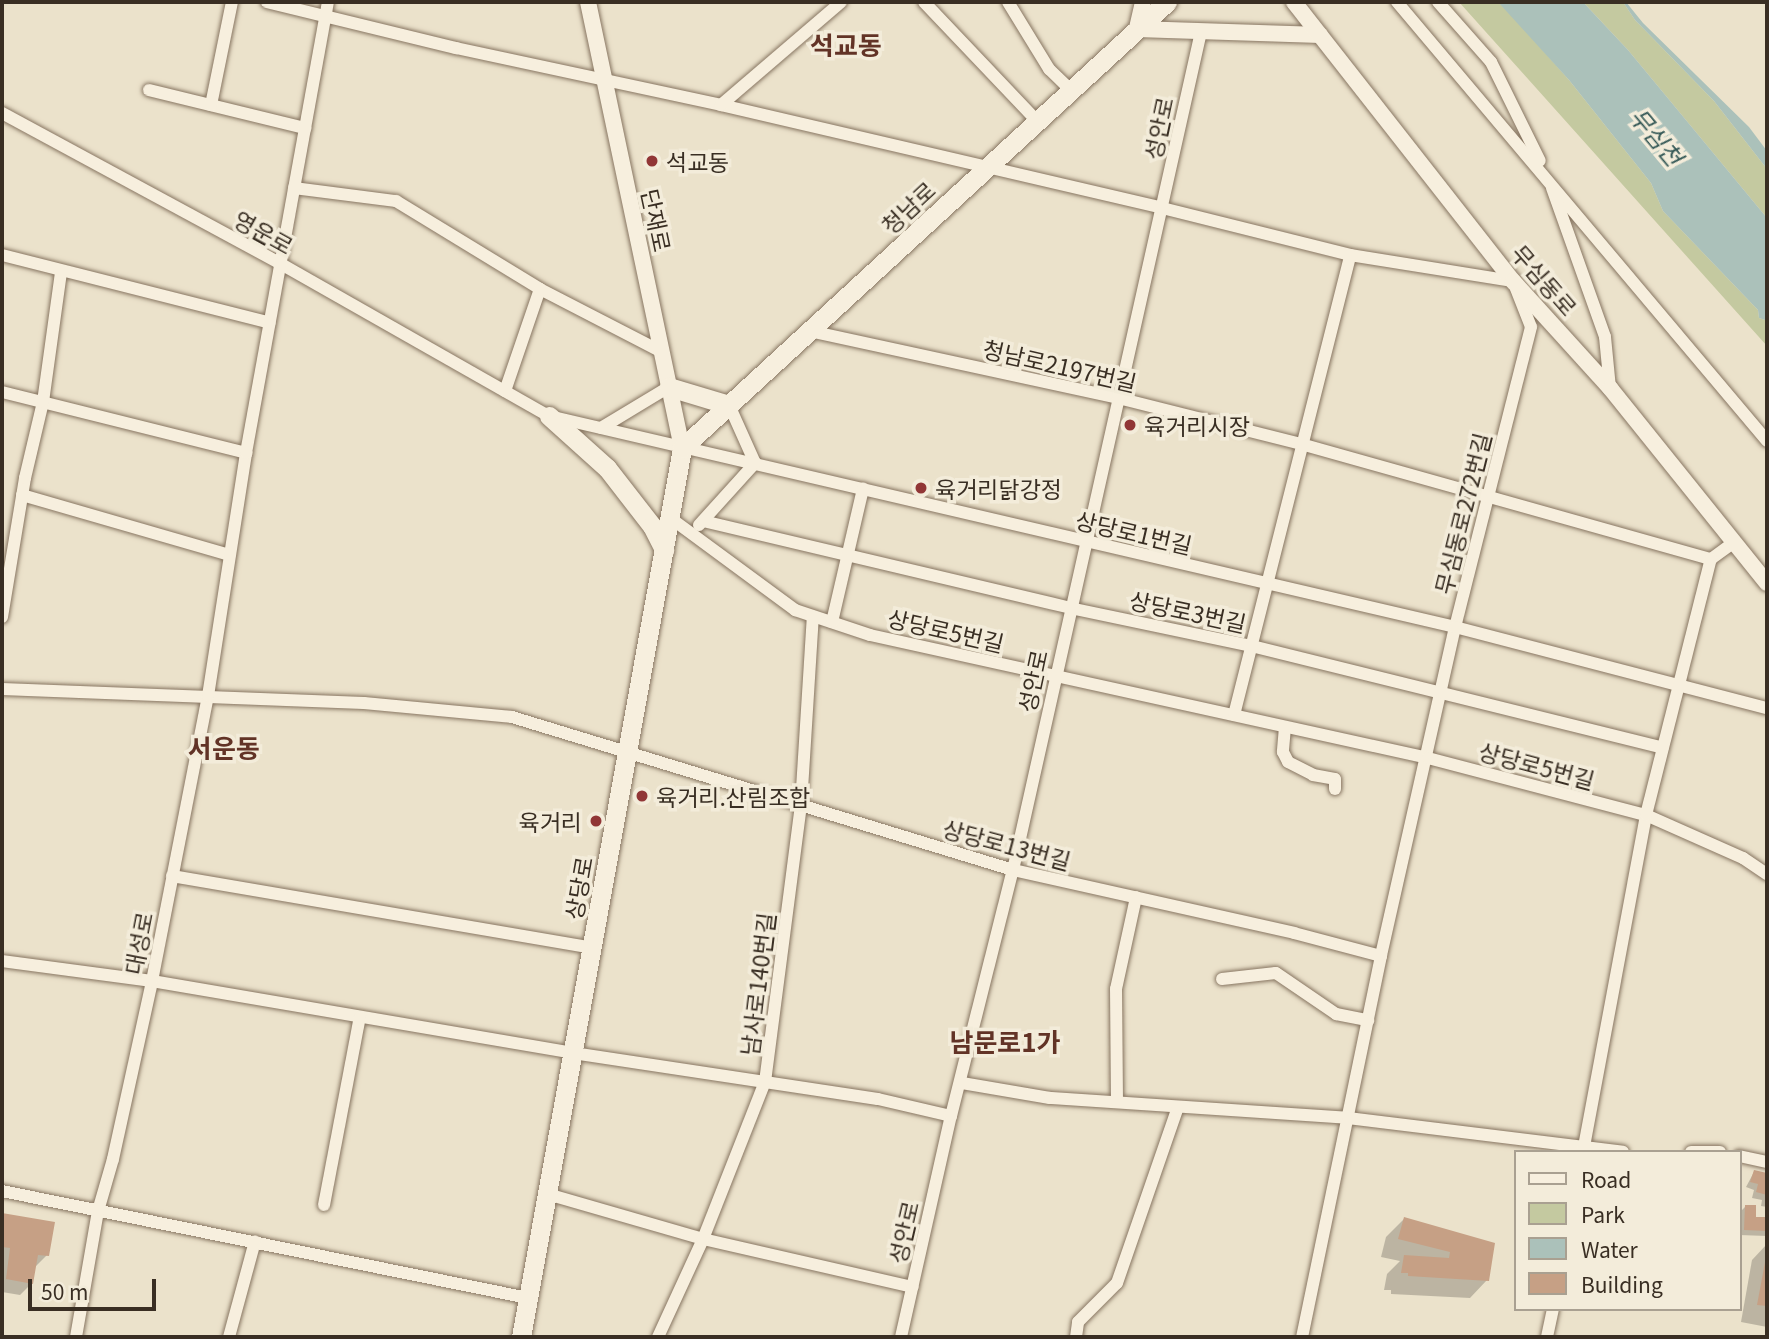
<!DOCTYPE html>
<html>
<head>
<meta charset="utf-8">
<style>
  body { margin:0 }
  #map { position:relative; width:1769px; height:1339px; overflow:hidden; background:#ebe2cb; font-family:Georgia,"Noto Sans KR",serif }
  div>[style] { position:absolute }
  .green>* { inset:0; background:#c4c9a0 }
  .water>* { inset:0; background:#abc1ba }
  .shadow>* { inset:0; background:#0003 }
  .building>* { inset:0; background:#c6a085 }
  .roads { filter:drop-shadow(0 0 2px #877561) drop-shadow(0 0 2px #877561) }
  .minor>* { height:12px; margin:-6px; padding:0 6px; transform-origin:6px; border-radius:6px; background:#f7efde }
  .tertiary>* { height:16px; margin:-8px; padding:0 8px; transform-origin:8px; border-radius:8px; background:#f7efde }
  .secondary>* { height:19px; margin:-9.5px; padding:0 9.5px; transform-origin:9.5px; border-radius:9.5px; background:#f7efde }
  .dots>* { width:19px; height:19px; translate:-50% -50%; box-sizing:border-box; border:4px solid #f3ecda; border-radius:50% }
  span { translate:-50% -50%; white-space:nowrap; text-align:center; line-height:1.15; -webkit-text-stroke:7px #f3ecda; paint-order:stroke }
  .street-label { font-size:23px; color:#392e23 }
  .poi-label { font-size:23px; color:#392e23 }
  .left { translate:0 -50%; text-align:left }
  .right { translate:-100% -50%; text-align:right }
  .water-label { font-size:24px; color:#335755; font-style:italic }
  .quarter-label { font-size:26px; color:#623326; font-weight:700 }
  .frame { position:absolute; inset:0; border:4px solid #392e23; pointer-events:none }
  .legend { position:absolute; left:1514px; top:1150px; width:228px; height:161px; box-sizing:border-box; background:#f3ecda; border:2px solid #a9a091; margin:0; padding:9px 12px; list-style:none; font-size:21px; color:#392e23 }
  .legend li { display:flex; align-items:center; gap:14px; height:35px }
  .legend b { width:35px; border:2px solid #a9a091 }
  .scale { position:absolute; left:28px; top:1279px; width:128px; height:32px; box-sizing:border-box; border:4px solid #392e23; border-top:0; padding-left:9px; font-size:21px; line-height:24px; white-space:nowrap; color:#392e23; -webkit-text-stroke:5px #f3ecda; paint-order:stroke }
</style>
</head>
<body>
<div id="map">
  <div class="green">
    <i style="clip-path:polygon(1459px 2px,1498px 2px,1509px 12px,1569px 80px,1651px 183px,1663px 211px,1758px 310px,1759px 318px,1765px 320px,1767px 346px)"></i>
    <i style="clip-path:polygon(1583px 2px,1623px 2px,1635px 20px,1714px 101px,1767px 169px,1767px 218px,1628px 50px)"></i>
  </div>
  <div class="water">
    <i style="clip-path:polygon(1498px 2px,1583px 2px,1628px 50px,1767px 218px,1767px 334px,1765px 320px,1759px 318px,1758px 310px,1663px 211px,1651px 183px,1569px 80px)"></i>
    <i style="clip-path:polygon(1623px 2px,1626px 2px,1643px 23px,1749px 127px,1767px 151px,1767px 169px,1714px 101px,1635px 20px)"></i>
  </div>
  <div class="shadow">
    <i style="clip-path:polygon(1754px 1172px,1767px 1175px,1767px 1207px,1761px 1206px,1762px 1200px,1752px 1198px,1754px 1190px,1746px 1187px)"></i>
    <i style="clip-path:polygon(1745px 1207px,1754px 1219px,1767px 1219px,1767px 1236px,1739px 1235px,1740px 1212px)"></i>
    <i style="clip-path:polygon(2px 1215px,53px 1224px,47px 1255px,35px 1267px,32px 1283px,20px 1295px,2px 1292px)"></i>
    <i style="clip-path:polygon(1404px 1219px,1493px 1244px,1487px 1280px,1470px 1298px,1391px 1294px,1391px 1290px,1384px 1290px,1387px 1274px,1400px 1261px,1381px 1257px,1386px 1237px)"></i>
    <i style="clip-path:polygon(1767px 1244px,1767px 1327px,1741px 1322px,1752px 1260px)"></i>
  </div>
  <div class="building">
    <i style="clip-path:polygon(1754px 1170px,1767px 1173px,1767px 1195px,1756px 1192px,1758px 1184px,1750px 1182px)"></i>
    <i style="clip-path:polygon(1745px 1205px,1756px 1205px,1756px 1217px,1767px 1217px,1767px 1231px,1744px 1230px)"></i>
    <i style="clip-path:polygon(2px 1213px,55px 1222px,49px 1256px,38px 1255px,33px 1284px,6px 1279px,10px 1248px,2px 1247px)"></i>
    <i style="clip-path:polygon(1404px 1217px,1495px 1243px,1489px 1281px,1408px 1276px,1408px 1273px,1401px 1273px,1404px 1255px,1449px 1258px,1450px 1252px,1398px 1239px)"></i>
    <i style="clip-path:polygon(1766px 1257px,1767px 1257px,1767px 1306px,1757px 1305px)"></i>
  </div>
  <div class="roads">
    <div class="minor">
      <i style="left:267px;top:2px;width:195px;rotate:13.7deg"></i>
      <i style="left:456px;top:48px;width:271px;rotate:12.1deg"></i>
      <i style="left:721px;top:105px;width:453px;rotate:13.1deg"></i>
      <i style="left:1162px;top:208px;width:194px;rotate:14deg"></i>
      <i style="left:1350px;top:255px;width:165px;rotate:9.1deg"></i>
      <i style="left:1513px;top:281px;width:49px;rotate:68.6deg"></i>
      <i style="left:1531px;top:327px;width:309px;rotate:104.2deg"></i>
      <i style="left:1455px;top:627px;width:337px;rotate:102.7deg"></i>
      <i style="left:1381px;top:956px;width:389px;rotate:101.7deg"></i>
      <i style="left:924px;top:2px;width:164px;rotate:46.5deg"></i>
      <i style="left:1008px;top:2px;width:79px;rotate:58.5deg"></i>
      <i style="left:1049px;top:69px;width:30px;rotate:44deg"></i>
      <i style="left:1397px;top:2px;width:574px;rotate:49.87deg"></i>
      <i style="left:1438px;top:2px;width:80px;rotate:48.5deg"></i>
      <i style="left:1491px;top:62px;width:110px;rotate:63.7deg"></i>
      <i style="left:149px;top:90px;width:161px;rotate:13.7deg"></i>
      <i style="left:211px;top:105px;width:105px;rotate:-78.5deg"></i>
      <i style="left:721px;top:105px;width:158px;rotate:-40.6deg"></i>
      <i style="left:2px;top:113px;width:317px;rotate:28.4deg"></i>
      <i style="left:281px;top:264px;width:308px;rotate:29.6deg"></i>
      <i style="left:549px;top:416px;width:930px;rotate:13.11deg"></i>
      <i style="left:1455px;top:627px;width:322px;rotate:14.6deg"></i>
      <i style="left:294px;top:188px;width:103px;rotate:7.3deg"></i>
      <i style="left:396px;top:201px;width:169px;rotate:31.4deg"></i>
      <i style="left:540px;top:289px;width:137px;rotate:27.3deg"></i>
      <i style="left:1552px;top:188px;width:158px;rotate:70.4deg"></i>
      <i style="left:1605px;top:337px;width:51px;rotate:84.4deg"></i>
      <i style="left:2px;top:255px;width:276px;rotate:14.2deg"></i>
      <i style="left:809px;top:331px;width:316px;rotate:12.2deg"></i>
      <i style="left:1118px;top:398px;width:189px;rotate:14.1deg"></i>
      <i style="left:1301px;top:444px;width:426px;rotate:15.7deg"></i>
      <i style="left:505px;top:391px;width:108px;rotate:-71.1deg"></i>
      <i style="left:2px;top:392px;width:252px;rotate:14deg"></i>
      <i style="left:601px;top:428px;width:79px;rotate:-31.1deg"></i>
      <i style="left:22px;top:495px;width:216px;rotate:16.1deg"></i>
      <i style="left:669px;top:517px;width:157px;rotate:36.4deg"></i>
      <i style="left:795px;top:610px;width:79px;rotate:18.4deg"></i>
      <i style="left:870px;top:635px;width:571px;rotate:12.43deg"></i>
      <i style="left:1428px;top:758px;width:225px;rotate:14.7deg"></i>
      <i style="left:1646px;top:815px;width:106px;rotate:23.9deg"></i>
      <i style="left:1743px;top:858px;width:29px;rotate:34deg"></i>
      <i style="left:703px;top:521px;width:377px;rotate:13.3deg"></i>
      <i style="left:1070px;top:608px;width:186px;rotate:11.8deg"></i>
      <i style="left:1252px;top:646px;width:423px;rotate:13.9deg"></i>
      <i style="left:699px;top:525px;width:84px;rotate:-47.9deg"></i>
      <i style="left:755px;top:463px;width:64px;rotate:-114.1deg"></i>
      <i style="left:1711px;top:559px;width:29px;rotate:-36deg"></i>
      <i style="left:2px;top:617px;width:141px;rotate:-80.6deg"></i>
      <i style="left:25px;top:478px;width:78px;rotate:-76.7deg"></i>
      <i style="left:43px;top:402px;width:131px;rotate:-82.1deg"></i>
      <i style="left:832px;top:622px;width:137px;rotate:-76.9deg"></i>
      <i style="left:2px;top:689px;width:362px;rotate:2.2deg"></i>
      <i style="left:364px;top:703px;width:149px;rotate:5.4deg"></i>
      <i style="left:512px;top:717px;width:524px;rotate:16.98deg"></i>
      <i style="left:1013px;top:870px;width:288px;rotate:12.6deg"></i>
      <i style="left:1294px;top:933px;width:90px;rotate:14.8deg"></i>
      <i style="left:1234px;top:715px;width:474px;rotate:-75.8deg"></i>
      <i style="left:1285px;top:727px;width:25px;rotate:95deg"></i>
      <i style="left:1283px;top:752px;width:11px;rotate:63deg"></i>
      <i style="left:1288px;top:762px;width:28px;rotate:27deg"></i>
      <i style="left:1313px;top:775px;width:22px;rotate:10deg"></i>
      <i style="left:1335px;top:779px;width:10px;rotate:90deg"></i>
      <i style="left:172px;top:876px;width:426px;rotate:9.7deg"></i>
      <i style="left:2px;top:961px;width:151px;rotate:7.6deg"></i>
      <i style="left:152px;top:981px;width:427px;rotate:9.7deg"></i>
      <i style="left:573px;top:1053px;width:308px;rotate:8.6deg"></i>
      <i style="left:878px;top:1099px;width:75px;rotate:13.1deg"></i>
      <i style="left:1222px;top:979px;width:54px;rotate:-6.3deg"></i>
      <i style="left:1276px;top:973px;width:73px;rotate:34.3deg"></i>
      <i style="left:1336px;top:1014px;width:33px;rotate:11deg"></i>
      <i style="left:962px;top:1083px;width:89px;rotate:9.7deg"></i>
      <i style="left:1050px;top:1098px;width:299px;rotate:3.8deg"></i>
      <i style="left:1348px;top:1118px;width:277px;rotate:7deg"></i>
      <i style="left:1117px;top:1102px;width:113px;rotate:-90.5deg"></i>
      <i style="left:1116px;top:989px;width:94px;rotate:-77.7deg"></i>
      <i style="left:1583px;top:1152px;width:343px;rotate:-79.4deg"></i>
      <i style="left:1646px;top:815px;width:264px;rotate:-75.8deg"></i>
      <i style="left:1691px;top:1152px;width:29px"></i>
      <i style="left:1739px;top:1156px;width:29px;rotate:12deg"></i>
      <i style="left:2px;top:1191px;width:537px;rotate:11.5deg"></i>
      <i style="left:547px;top:1194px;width:162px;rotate:16.1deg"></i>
      <i style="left:703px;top:1239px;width:215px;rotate:12.9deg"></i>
      <i style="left:324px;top:1205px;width:191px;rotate:-79.2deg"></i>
      <i style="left:76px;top:1337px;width:128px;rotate:-80.1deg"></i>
      <i style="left:98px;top:1211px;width:54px;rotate:-73.9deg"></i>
      <i style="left:113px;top:1159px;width:182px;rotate:-77.6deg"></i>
      <i style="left:152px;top:981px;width:290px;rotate:-78.9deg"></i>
      <i style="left:208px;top:696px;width:246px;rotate:-81.1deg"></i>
      <i style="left:246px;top:453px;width:458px;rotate:-79.7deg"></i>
      <i style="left:229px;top:1337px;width:99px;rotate:-74.8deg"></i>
      <i style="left:658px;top:1337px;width:108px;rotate:-65.3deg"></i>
      <i style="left:703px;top:1239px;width:169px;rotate:-68.5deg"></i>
      <i style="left:765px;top:1082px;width:279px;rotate:-82.6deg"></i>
      <i style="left:801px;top:805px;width:189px;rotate:-86.4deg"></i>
      <i style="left:901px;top:1337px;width:227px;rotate:-77.3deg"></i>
      <i style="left:951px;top:1116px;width:254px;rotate:-75.9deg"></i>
      <i style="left:1013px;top:870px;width:859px;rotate:-77.36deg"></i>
      <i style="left:1076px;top:1337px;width:15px;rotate:-82deg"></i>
      <i style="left:1078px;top:1322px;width:55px;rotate:-45deg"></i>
      <i style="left:1117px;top:1283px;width:186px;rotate:-70.9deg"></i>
      <i style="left:1547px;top:1337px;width:29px;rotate:-78deg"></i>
    </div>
    <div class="tertiary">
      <i style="left:588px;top:2px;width:456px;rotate:78.1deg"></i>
      <i style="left:1143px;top:2px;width:28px;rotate:103deg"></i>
      <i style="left:1137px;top:29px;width:183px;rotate:1.9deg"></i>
      <i style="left:1294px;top:2px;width:355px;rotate:51.9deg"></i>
      <i style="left:1513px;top:281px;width:144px;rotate:47.8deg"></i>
      <i style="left:1610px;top:388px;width:250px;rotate:51.2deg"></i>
    </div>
    <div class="secondary">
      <i style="left:669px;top:387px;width:63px;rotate:16.7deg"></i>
      <i style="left:549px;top:416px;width:78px;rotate:41.9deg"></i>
      <i style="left:607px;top:468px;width:73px;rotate:52.2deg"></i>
      <i style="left:652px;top:526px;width:27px;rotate:63deg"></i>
      <i style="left:521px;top:1337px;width:903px;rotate:-79.73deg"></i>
      <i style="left:682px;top:448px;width:659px;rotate:-42.6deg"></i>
    </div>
  </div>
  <div class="dots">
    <i style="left:652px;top:161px;background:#913636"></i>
    <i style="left:1130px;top:425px;background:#913636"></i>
    <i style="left:921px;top:488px;background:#913636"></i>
    <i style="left:642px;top:796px;background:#913636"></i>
    <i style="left:596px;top:821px;background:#913636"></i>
  </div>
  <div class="street-label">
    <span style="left:1158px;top:128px;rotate:-78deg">성안로</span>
    <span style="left:908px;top:207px;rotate:-43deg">청남로</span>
    <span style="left:657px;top:220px;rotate:78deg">단재로</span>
    <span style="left:264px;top:232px;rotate:29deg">영운로</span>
    <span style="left:1545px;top:280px;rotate:49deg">무심동로</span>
    <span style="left:1060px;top:365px;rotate:13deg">청남로2197번길</span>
    <span style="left:1462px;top:513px;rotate:-76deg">무심동로272번길</span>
    <span style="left:1134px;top:532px;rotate:13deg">상당로1번길</span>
    <span style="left:1188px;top:611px;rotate:12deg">상당로3번길</span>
    <span style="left:946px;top:630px;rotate:13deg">상당로5번길</span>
    <span style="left:1032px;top:681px;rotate:-78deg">성안로</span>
    <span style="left:1537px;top:765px;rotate:15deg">상당로5번길</span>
    <span style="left:1007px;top:844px;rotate:15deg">상당로13번길</span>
    <span style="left:578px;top:888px;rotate:-80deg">상당로</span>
    <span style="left:138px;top:943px;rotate:-79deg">대성로</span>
    <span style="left:757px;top:984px;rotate:-83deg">남사로140번길</span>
    <span style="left:903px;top:1232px;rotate:-77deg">성안로</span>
  </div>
  <div class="poi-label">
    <span class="left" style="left:666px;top:161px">석교동</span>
    <span class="left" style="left:1144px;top:425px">육거리시장</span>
    <span class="left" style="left:935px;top:488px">육거리닭강정</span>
    <span class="left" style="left:656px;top:796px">육거리.산림조합</span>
    <span class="right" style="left:582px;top:821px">육거리</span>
  </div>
  <div class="water-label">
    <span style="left:1657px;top:136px;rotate:50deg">무심천</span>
  </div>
  <div class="quarter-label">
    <span style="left:846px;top:44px">석교동</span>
    <span style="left:224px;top:747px">서운동</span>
    <span style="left:1005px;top:1041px">남문로1가</span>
  </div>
  <div class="frame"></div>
  <ul class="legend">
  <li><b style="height:9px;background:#f7efde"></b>Road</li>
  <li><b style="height:19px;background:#c4c9a0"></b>Park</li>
  <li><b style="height:19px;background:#abc1ba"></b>Water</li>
  <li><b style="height:19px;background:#c6a085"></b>Building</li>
  </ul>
  <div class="scale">50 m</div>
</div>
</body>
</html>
